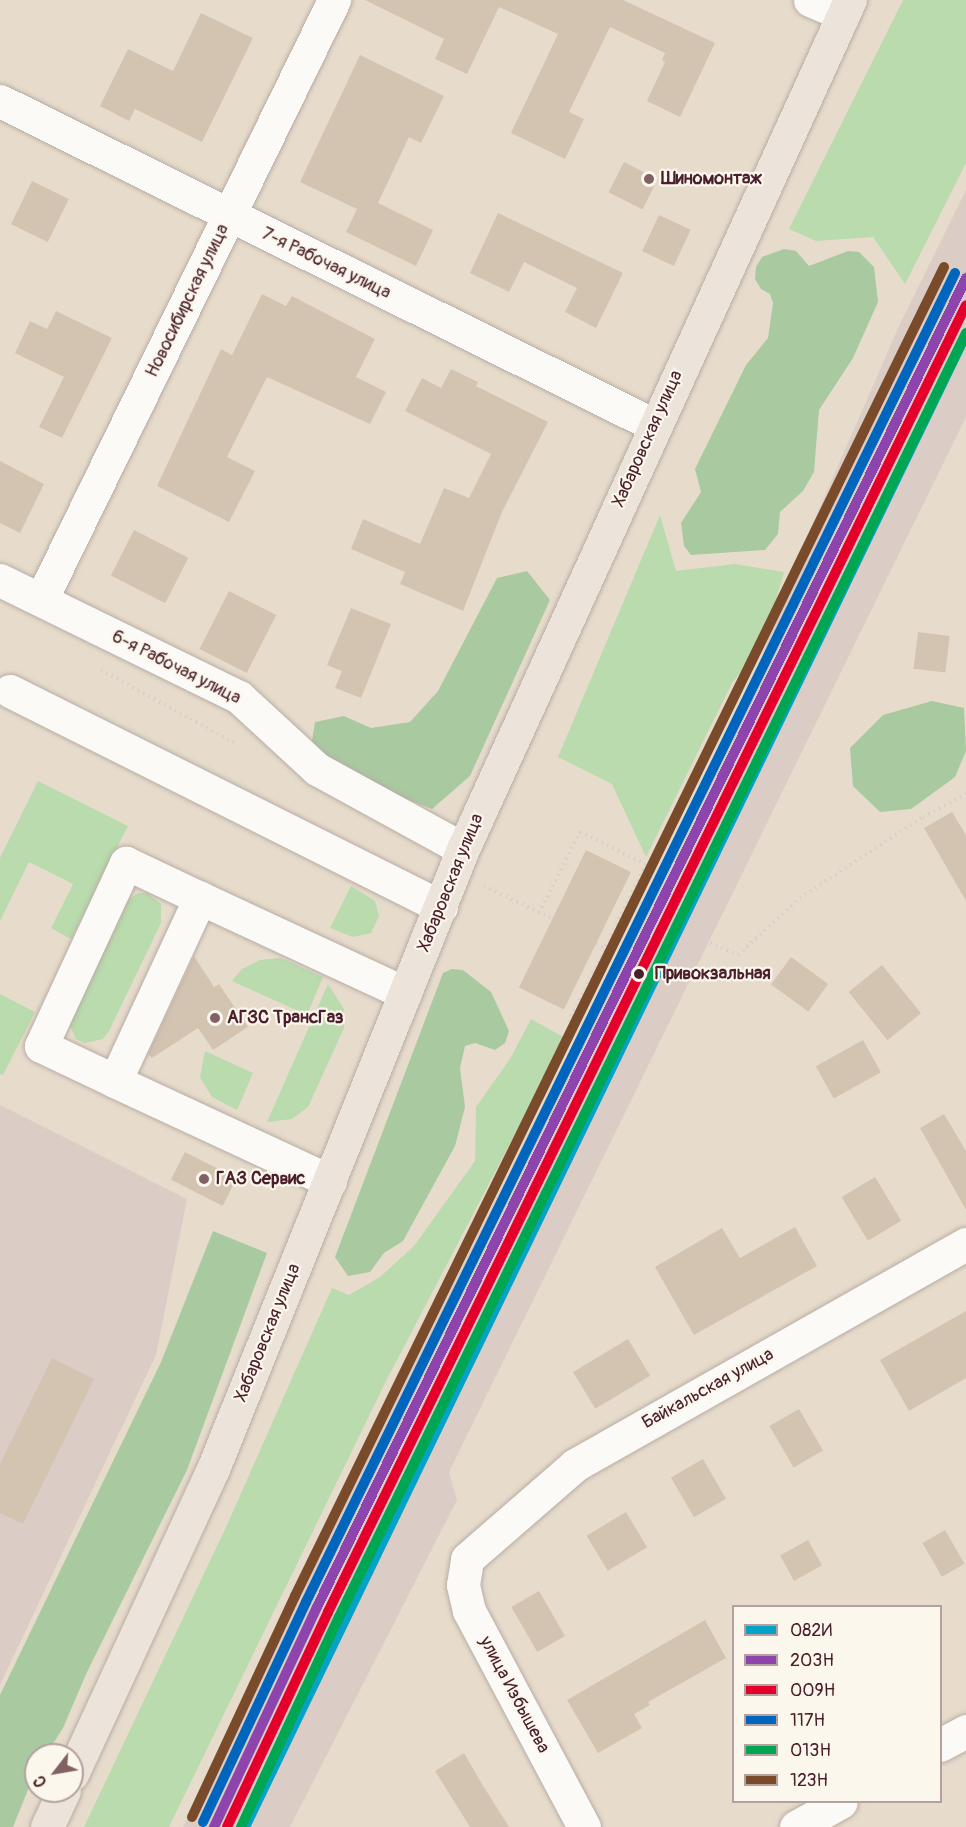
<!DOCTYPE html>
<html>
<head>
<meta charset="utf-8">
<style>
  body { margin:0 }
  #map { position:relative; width:966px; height:1827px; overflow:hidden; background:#e7dccc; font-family:Pangolin,sans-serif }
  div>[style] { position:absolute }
  .industrial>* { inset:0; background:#dbccc5 }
  .green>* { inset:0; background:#b9dbad }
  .forest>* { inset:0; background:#a9c9a1 }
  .building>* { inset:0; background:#d3c4b2; transform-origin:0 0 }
  .path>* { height:4px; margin-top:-2px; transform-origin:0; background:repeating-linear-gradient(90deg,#d6d0cd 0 1.5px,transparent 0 6px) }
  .roads { filter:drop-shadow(0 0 2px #b8ada4) drop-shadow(0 0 2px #b8ada4) }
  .minor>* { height:33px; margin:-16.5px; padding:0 16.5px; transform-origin:16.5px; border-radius:16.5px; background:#fbfaf7 }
  .major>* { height:33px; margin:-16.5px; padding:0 16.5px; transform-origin:16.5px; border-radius:16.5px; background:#ece4da }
  .rail-1>* { height:10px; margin:-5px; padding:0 5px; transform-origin:5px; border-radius:5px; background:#04a2c6 }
  .rail-2>* { height:10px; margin:-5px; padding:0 5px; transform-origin:5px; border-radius:5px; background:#8e44ad }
  .rail-3>* { height:10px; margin:-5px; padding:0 5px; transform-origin:5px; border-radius:5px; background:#e4002b }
  .rail-4>* { height:10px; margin:-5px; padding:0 5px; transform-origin:5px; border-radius:5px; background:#0065bd }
  .rail-5>* { height:10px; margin:-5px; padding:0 5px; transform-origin:5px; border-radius:5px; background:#00a651 }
  .rail-6>* { height:10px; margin:-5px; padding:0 5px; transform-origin:5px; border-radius:5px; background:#7a4b2a }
  .dots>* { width:16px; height:16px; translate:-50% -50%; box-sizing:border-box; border:3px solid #fbf7ec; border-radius:50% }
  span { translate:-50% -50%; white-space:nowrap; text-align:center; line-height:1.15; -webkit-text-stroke:4.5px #fbf7ec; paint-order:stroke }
  .poi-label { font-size:18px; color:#4a1f2b; font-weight:700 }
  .left { translate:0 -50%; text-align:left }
  .street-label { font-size:18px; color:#4a1f2b }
  .stop-label { font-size:18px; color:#4a1f2b; font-weight:700 }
  .legend { position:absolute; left:732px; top:1605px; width:210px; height:198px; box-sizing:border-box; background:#fbf7ec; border:2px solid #b4a19f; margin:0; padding:8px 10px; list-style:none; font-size:18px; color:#4a1f2b }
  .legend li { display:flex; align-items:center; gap:12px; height:30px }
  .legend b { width:30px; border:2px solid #b4a19f }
  .north { position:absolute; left:24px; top:1743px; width:60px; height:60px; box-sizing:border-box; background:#fbf7ec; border:2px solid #b4a19f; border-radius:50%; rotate:239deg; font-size:16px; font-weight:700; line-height:24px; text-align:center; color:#4a1f2b }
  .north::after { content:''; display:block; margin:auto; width:21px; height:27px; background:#816163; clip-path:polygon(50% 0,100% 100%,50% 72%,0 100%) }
</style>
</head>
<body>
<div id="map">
  <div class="industrial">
    <i style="clip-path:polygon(966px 190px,966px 417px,449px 1472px,457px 1500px,290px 1827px,183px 1827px,351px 1480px,365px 1463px,755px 676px,793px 569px,899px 326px)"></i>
    <i style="clip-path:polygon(0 1105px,187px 1199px,156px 1355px,0 1685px)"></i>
  </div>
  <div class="green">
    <i style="clip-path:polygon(903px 0,966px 0,966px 163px,905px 284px,873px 237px,816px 241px,789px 229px)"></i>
    <i style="clip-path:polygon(660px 515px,676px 571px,735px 564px,784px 572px,764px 642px,732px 683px,646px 857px,612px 784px,558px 757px)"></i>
    <i style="clip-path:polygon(38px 781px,128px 826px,71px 939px,51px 928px,73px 884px,29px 862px,0 921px,0 858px)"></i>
    <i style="clip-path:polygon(351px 886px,375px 901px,379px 916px,371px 933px,353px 937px,330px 928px)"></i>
    <i style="clip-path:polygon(138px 893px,147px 893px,161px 904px,161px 923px,109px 1031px,103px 1039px,85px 1043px,76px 1039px,68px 1022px,123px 904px)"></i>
    <i style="clip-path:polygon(281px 958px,323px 977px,307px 1015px,232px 981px,242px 969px,260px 960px)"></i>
    <i style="clip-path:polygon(328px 984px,344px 1009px,344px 1028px,308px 1107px,292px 1119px,267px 1122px)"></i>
    <i style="clip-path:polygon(0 994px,35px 1012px,3px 1075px,0 1074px)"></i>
    <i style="clip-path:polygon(531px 1019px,565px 1038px,385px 1383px,169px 1827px,84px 1827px,227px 1525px,332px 1288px,349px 1295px,380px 1277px,414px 1246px,475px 1161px,476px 1107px,510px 1059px)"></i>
    <i style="clip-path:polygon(205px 1051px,253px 1073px,237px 1110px,212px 1097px,200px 1077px)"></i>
  </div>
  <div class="forest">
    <i style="clip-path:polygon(784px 249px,796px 251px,809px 266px,848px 251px,859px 252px,874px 267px,878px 302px,853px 358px,819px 410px,814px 472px,803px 491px,780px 512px,778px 534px,765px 550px,691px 555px,684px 546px,681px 523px,701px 492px,695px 469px,746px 365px,768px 338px,773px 303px,770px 294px,761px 289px,755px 279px,756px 267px,762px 257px)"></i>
    <i style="clip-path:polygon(527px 571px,550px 600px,470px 776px,432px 809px,332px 770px,311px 747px,315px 722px,344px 716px,371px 728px,410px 722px,438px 691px,497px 578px)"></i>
    <i style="clip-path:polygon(932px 701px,964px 708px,966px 751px,955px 777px,911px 809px,880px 812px,853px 786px,850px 748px,883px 715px)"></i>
    <i style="clip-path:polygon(452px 969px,463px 970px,491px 992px,509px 1031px,505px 1043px,495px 1050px,475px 1043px,465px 1046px,460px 1068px,465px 1107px,455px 1146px,403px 1241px,384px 1253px,370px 1272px,348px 1276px,335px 1257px,443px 973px)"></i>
    <i style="clip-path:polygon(213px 1231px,267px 1253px,187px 1470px,87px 1672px,63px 1728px,46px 1755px,36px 1755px,36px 1770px,13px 1827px,0 1827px,0 1695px,161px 1362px)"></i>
  </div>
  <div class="building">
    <i style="clip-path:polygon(365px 0,623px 0,715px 43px,680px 117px,647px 101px,665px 62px,662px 60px,665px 53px,610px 27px,569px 112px,584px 119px,565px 159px,511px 133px,558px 34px,499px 7px,467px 74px,435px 59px,444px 39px)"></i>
    <i style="clip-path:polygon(201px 13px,253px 38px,202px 142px,135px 109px,129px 121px,100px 106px,128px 49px,173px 71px)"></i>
    <i style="clip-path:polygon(360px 55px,444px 96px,421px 143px,409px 137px,378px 203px,433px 230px,416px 266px,346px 232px,357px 209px,300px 182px)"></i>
    <i style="left:624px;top:162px;width:38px;height:34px;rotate:27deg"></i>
    <i style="left:32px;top:181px;width:41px;height:48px;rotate:26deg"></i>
    <i style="clip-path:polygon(498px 213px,623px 273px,596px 328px,565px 312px,577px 288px,524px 262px,509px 292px,470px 273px)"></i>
    <i style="left:659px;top:215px;width:35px;height:40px;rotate:25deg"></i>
    <i style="clip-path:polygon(262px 294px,286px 306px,292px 296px,375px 339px,356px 377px,386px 392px,370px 424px,267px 377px,227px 457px,255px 471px,229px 522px,157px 486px,221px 349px,232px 355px)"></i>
    <i style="clip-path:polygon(56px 311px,112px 338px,62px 438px,39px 427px,64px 377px,15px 353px,30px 321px,47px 329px)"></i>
    <i style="clip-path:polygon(451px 369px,478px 382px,476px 386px,548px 422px,502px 512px,463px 611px,400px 584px,405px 572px,351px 549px,363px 519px,420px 544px,444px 488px,469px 498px,491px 454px,405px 411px,422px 378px,441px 388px)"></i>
    <i style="clip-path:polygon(0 461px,44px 484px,20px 533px,0 523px)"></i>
    <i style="left:134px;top:530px;width:61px;height:51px;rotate:27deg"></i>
    <i style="left:229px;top:591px;width:53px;height:65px;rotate:27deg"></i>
    <i style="clip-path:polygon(351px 608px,391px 624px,361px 698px,335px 688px,342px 671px,327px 665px)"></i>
    <i style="left:918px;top:632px;width:32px;height:37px;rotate:7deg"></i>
    <i style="clip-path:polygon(952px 812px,966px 835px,966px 901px,924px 828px)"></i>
    <i style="left:586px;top:850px;width:50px;height:153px;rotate:26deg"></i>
    <i style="clip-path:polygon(194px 956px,214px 987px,219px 984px,248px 1027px,213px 1050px,198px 1028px,152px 1058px,148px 1054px)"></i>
    <i style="left:791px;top:957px;width:46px;height:34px;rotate:36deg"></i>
    <i style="left:882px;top:965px;width:62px;height:43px;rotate:51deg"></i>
    <i style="left:863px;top:1040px;width:37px;height:54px;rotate:61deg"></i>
    <i style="clip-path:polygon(944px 1114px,966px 1151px,966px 1210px,920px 1128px)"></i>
    <i style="left:185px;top:1152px;width:58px;height:31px;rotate:27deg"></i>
    <i style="left:875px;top:1177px;width:51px;height:39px;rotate:59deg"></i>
    <i style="clip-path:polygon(795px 1227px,817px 1266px,694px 1335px,655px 1267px,722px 1228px,740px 1258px)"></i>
    <i style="clip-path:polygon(966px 1311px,966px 1378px,909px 1411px,880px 1360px)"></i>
    <i style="left:628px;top:1339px;width:43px;height:64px;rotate:59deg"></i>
    <i style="clip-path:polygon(52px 1358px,94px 1379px,23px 1524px,0 1513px,0 1464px)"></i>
    <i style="left:799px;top:1409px;width:48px;height:34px;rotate:60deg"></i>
    <i style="left:703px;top:1459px;width:46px;height:37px;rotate:60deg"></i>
    <i style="left:626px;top:1512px;width:41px;height:46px;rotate:59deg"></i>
    <i style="left:945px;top:1530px;width:39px;height:26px;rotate:60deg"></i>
    <i style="left:808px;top:1540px;width:29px;height:32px;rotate:61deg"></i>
    <i style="left:539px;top:1591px;width:52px;height:32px;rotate:60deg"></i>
    <i style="clip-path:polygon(705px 1620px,726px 1658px,648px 1702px,650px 1705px,634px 1714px,642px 1728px,598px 1753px,567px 1700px)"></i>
    <i style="clip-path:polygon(464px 1753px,482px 1784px,509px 1827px,470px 1827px,435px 1771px)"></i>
  </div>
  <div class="path">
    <i style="left:101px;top:670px;width:155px;rotate:28.6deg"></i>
    <i style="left:484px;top:886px;width:76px;rotate:25.6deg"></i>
    <i style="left:539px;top:913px;width:91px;rotate:-63.2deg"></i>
    <i style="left:580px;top:832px;width:73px;rotate:25.9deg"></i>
    <i style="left:646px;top:864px;width:176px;rotate:116deg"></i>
    <i style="left:694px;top:935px;width:48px;rotate:24.4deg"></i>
    <i style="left:738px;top:955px;width:84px;rotate:-42.6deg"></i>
    <i style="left:800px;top:898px;width:147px;rotate:-33.4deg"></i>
    <i style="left:923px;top:817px;width:49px;rotate:-28.1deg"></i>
    <i style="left:596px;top:944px;width:67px;rotate:25.8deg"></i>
    <i style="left:656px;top:973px;width:19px;rotate:16deg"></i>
    <i style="left:576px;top:1182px;width:512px;rotate:-64.44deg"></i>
  </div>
  <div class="roads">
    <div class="minor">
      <i style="left:810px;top:0;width:36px;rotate:23deg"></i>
      <i style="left:0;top:101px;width:730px;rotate:26.35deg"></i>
      <i style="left:0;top:580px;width:266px;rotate:26.1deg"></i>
      <i style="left:239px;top:697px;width:106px;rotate:42.7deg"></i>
      <i style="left:317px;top:769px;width:166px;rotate:28.7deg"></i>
      <i style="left:41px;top:600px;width:668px;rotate:-63.97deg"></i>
      <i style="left:10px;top:691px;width:482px;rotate:26.6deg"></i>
      <i style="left:115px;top:1081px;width:82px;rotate:-154.7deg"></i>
      <i style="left:41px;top:1046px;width:202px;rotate:-65.1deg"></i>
      <i style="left:126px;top:863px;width:82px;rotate:25.3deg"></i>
      <i style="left:330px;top:1181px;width:237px;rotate:-155.1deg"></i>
      <i style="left:115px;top:1081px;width:202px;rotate:-65.1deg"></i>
      <i style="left:200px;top:898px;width:226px;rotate:24.9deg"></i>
      <i style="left:940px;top:1745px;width:30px;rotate:-28deg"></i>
      <i style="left:584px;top:1827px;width:245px;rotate:-118deg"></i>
      <i style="left:469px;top:1611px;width:27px;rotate:-103deg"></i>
      <i style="left:463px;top:1585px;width:26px;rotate:-81deg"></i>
      <i style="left:467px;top:1559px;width:143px;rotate:-41deg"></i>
      <i style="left:575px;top:1465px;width:449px;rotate:-29.5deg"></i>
      <i style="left:796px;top:1827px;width:51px;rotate:-29.1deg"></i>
    </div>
    <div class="major">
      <i style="left:72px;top:1774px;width:336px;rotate:-65.2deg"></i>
      <i style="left:213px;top:1469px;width:669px;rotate:-68.04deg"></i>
      <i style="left:463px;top:849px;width:933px;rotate:-65.5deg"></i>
      <i style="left:47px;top:1827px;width:40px;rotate:-65deg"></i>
    </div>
  </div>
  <div class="rail-1">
    <i style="left:245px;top:1827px;width:1658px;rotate:-64.22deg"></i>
  </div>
  <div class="rail-2">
    <i style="left:214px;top:1827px;width:243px;rotate:-64.9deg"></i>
    <i style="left:317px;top:1607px;width:1479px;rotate:-63.97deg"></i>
  </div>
  <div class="rail-3">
    <i style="left:227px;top:1827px;width:238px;rotate:-64.8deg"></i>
    <i style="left:328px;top:1612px;width:1454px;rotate:-63.98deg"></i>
  </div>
  <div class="rail-4">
    <i style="left:203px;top:1822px;width:243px;rotate:-64.9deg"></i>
    <i style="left:306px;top:1602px;width:1479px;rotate:-63.97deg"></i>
  </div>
  <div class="rail-5">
    <i style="left:241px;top:1827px;width:232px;rotate:-65deg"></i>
    <i style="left:339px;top:1617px;width:1429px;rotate:-63.97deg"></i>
  </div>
  <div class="rail-6">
    <i style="left:192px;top:1817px;width:244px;rotate:-65deg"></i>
    <i style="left:295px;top:1596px;width:1479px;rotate:-63.97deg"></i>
  </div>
  <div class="dots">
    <i style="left:649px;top:179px;background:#816163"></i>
    <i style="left:639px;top:974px;background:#4a1f2b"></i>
    <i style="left:215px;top:1018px;background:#816163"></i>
    <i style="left:204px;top:1179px;background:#816163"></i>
  </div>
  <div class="poi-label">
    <span class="left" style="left:661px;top:179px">Шиномонтаж</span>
    <span class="left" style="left:227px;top:1018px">АГЗС ТрансГаз</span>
    <span class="left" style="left:216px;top:1179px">ГАЗ Сервис</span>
  </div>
  <div class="street-label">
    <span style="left:326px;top:264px;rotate:26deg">7-я Рабочая улица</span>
    <span style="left:188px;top:301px;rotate:-64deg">Новосибирская улица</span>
    <span style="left:648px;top:439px;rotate:-66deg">Хабаровская улица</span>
    <span style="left:176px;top:668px;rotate:27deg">6-я Рабочая улица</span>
    <span style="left:451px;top:883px;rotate:-68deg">Хабаровская улица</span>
    <span style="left:268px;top:1333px;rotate:-68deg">Хабаровская улица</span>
    <span style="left:708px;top:1389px;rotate:-29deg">Байкальская улица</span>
    <span style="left:514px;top:1695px;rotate:62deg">улица Избышева</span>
  </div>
  <div class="stop-label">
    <span class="left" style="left:655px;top:974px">Привокзальная</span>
  </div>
  <ul class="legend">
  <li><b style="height:8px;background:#04a2c6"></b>082И</li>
  <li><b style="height:8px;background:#8e44ad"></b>203Н</li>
  <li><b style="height:8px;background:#e4002b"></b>009Н</li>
  <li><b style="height:8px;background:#0065bd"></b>117Н</li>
  <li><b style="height:8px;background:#00a651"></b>013Н</li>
  <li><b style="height:8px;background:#7a4b2a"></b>123Н</li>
  </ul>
  <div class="north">С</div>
</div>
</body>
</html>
